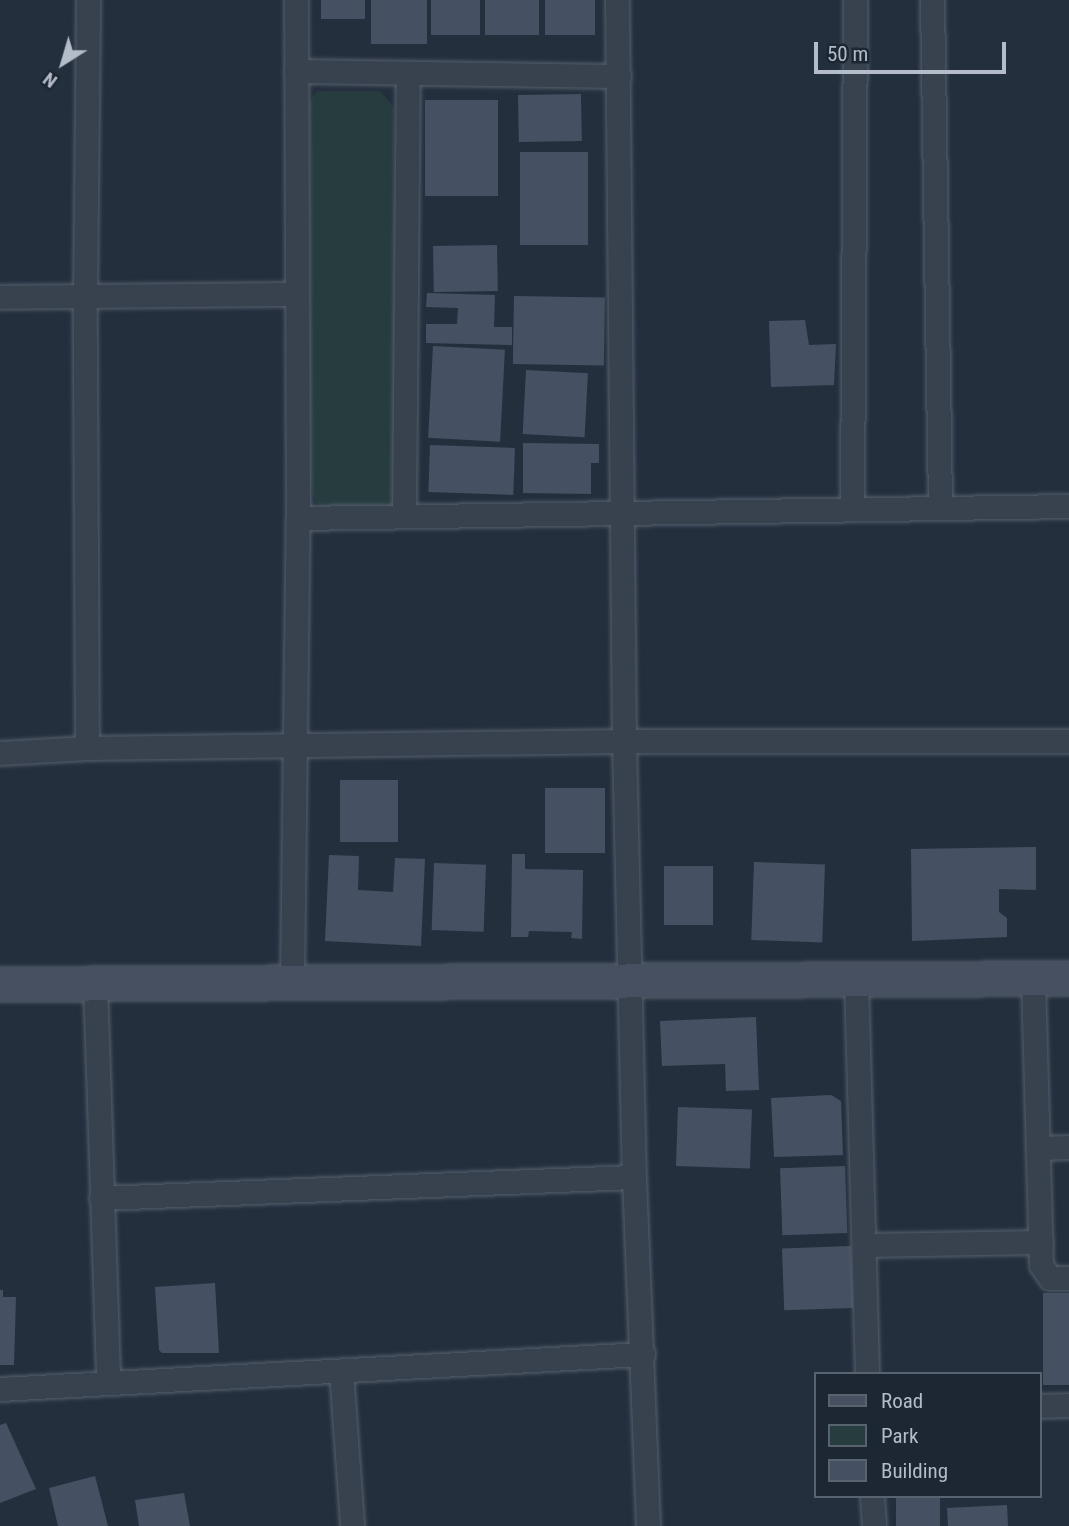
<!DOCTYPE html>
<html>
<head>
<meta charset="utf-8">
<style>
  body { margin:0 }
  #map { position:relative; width:1069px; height:1526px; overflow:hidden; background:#242f3e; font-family:"Roboto Condensed",sans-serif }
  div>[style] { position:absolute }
  .green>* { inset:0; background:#263c3f }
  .building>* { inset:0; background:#455162; transform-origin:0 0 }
  .roads { filter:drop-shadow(0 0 2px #565f6c) drop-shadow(0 0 2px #565f6c) }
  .street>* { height:23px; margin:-11.5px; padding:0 11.5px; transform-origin:11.5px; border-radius:11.5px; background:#38414e }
  .secondary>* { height:33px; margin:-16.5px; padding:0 16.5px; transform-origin:16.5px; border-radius:16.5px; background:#465061 }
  span { translate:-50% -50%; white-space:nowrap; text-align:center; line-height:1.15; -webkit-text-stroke:7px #1d2633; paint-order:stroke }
  .legend { position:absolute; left:814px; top:1372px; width:228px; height:126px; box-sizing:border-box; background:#1d2633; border:2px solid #59626f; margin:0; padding:9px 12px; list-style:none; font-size:21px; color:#b4bcc9 }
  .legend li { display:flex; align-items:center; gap:14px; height:35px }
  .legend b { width:35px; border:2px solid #59626f }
  .north { position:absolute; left:28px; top:28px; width:70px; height:70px; -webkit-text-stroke:5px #1d2633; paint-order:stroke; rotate:217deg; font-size:19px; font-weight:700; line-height:28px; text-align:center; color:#b4bcc9 }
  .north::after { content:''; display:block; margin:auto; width:24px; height:32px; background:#b4bcc9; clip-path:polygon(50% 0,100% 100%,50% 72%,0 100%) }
  .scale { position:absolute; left:814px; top:42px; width:192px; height:32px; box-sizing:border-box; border:4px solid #b4bcc9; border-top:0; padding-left:9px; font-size:21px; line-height:24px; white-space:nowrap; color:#b4bcc9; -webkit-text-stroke:5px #1d2633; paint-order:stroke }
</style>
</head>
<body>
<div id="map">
  <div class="green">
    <i style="clip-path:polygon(317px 91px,380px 91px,394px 107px,397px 500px,388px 509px,329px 511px,315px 502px,308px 478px,306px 106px)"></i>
  </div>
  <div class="building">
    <i style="left:321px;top:0;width:44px;height:19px"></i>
    <i style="left:371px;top:0;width:56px;height:44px"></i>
    <i style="left:431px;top:0;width:49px;height:35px"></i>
    <i style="left:485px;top:0;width:54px;height:35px"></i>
    <i style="left:545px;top:0;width:50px;height:35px"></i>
    <i style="left:581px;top:94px;width:47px;height:63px;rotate:89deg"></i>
    <i style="left:425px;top:100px;width:73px;height:96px"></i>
    <i style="left:520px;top:152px;width:68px;height:93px"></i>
    <i style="left:497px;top:245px;width:46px;height:64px;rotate:89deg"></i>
    <i style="clip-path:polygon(427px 293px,495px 295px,494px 327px,512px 327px,512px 345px,426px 343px,426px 324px,457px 324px,458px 308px,426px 307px)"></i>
    <i style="left:514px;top:296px;width:91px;height:68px;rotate:1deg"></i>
    <i style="clip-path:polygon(805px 320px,809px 345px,836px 344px,834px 385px,771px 387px,769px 321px)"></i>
    <i style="left:433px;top:346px;width:72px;height:92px;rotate:3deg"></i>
    <i style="left:526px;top:370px;width:62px;height:64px;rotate:3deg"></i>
    <i style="clip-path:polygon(523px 443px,599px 444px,599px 463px,591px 463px,591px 494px,523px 493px)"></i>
    <i style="left:430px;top:445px;width:85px;height:47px;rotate:2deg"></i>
    <i style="left:340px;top:780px;width:58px;height:62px"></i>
    <i style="left:545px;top:788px;width:60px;height:65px"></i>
    <i style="clip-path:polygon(1036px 847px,1036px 890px,999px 889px,999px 912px,1007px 918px,1007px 937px,912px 941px,911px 849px)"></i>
    <i style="clip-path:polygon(512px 854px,525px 854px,525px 869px,583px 870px,582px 939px,571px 938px,572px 932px,529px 931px,528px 937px,511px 937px)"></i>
    <i style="clip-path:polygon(329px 855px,359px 856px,358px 890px,393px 892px,395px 858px,425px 859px,421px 946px,325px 941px)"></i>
    <i style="left:754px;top:862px;width:71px;height:78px;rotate:2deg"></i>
    <i style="left:434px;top:863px;width:52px;height:67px;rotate:2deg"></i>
    <i style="left:664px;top:866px;width:49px;height:59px"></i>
    <i style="clip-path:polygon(756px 1017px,759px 1090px,726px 1091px,725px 1064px,662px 1066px,660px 1021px)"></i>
    <i style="clip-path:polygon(831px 1095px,841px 1101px,843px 1155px,774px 1157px,771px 1098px)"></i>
    <i style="left:678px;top:1107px;width:74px;height:59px;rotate:2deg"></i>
    <i style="left:845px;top:1166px;width:67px;height:65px;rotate:88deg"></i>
    <i style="left:851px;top:1246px;width:62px;height:69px;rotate:88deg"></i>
    <i style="clip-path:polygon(215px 1283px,219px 1353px,162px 1353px,159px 1350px,155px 1287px)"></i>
    <i style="clip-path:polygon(0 1290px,3px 1290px,3px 1297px,16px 1297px,14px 1365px,0 1365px)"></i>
    <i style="left:1069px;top:1293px;width:92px;height:26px;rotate:90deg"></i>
    <i style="clip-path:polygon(6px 1423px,36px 1489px,0 1503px,0 1425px)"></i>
    <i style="clip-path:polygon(95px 1476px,108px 1526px,58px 1526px,49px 1488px)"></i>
    <i style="clip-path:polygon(184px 1493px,190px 1526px,139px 1526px,135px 1500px)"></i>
    <i style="left:896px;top:1496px;width:44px;height:30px"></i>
    <i style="clip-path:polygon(1007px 1505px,1008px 1526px,948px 1526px,947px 1508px)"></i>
  </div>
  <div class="roads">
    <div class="street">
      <i style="left:617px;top:0;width:741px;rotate:89.46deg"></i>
      <i style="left:624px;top:741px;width:436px;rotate:88.7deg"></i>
      <i style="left:634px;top:1177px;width:349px;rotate:87.7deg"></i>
      <i style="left:932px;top:0;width:506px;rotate:89.09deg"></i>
      <i style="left:296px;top:71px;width:323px;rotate:0.9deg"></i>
      <i style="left:0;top:297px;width:296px;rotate:-0.6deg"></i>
      <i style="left:852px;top:509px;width:509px;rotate:-89.66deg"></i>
      <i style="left:404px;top:514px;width:441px;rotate:-89.5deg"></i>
      <i style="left:298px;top:518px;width:771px;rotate:-0.89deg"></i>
      <i style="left:87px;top:748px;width:452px;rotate:-90.3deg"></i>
      <i style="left:85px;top:296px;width:296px;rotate:-89.4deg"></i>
      <i style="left:0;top:753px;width:87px;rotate:-3.3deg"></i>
      <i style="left:87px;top:748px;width:537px;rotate:-0.75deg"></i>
      <i style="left:624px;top:741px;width:445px"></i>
      <i style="left:1033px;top:978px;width:287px;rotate:88.4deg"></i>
      <i style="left:1041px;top:1265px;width:16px;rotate:55deg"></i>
      <i style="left:1050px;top:1278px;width:19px"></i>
      <i style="left:856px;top:979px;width:395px;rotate:88.4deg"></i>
      <i style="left:292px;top:981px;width:463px;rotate:-89.3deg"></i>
      <i style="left:298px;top:518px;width:518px;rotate:-90.22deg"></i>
      <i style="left:95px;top:982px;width:399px;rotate:88.1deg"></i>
      <i style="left:1038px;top:1148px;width:31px;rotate:-2deg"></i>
      <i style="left:101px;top:1198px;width:533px;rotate:-2.26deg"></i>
      <i style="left:864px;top:1245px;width:177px;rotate:-1deg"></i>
      <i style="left:341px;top:1371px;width:155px;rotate:85.9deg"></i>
      <i style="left:0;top:1389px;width:644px;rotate:-3.12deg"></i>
      <i style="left:1039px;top:1406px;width:30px;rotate:-2deg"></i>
      <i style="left:872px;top:1496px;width:30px;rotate:86deg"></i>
    </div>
    <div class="secondary">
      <i style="left:0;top:984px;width:1069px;rotate:-0.32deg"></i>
    </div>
  </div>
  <ul class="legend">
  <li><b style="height:9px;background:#465061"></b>Road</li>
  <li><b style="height:19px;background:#263c3f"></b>Park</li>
  <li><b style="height:19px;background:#455162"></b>Building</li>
  </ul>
  <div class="north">N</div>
  <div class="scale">50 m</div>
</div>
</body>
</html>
